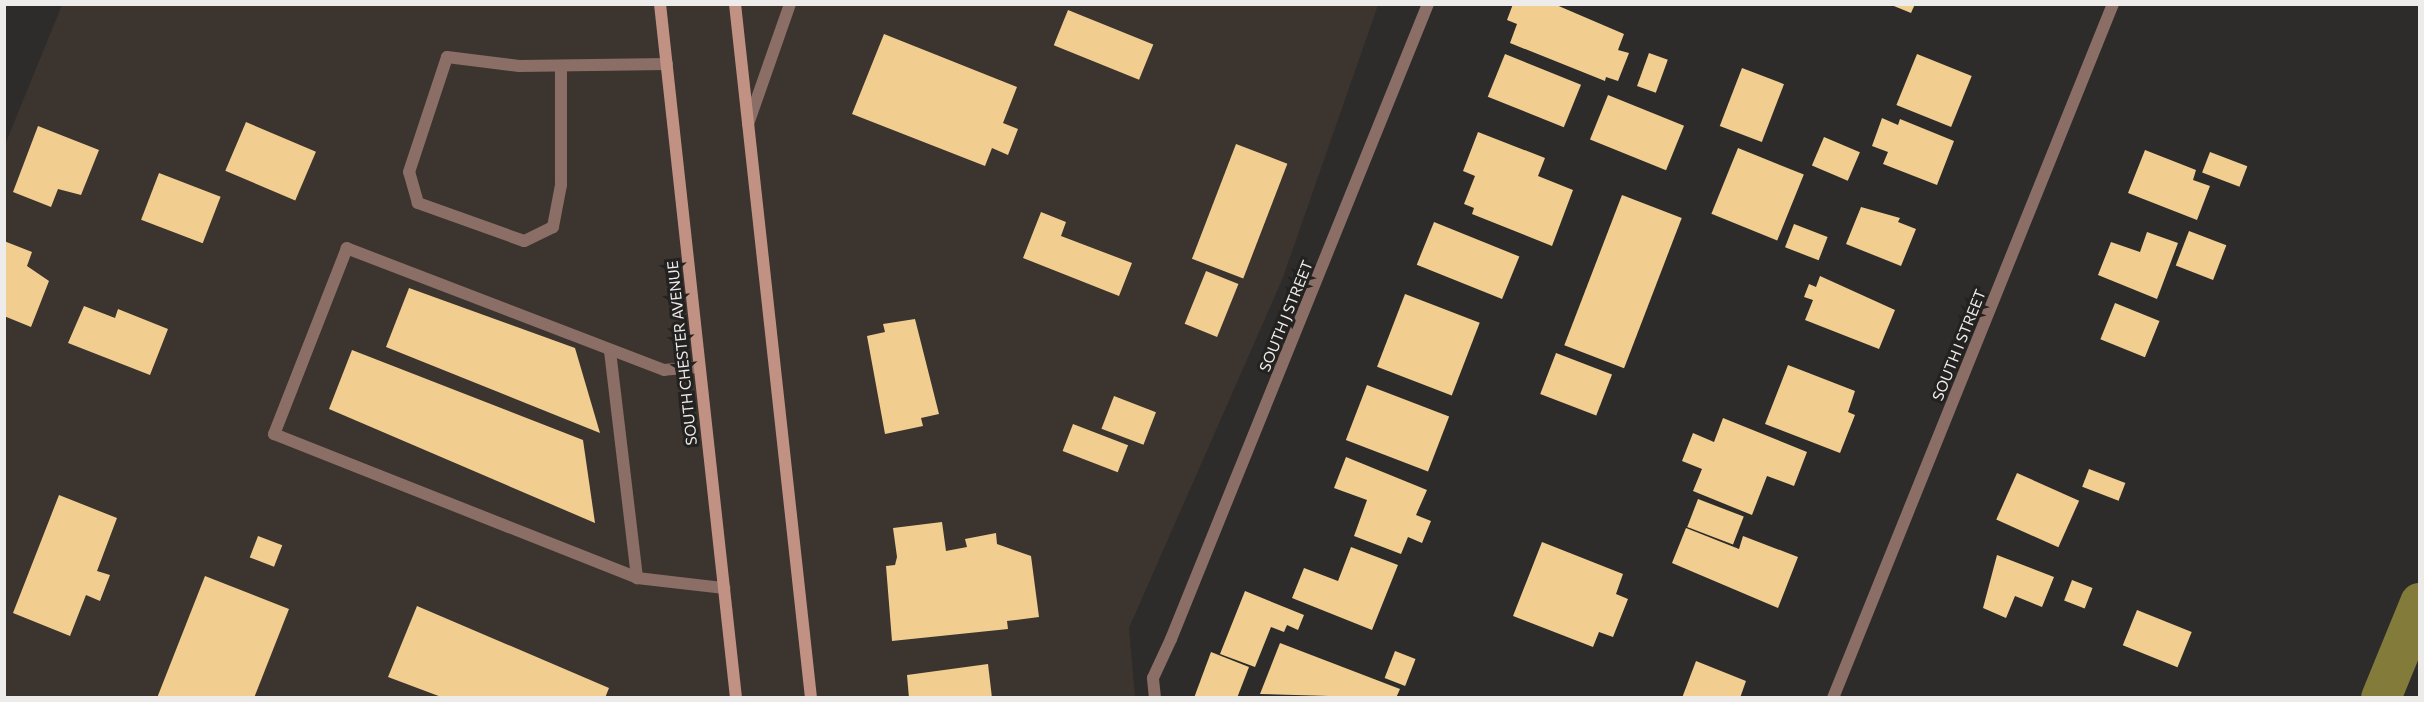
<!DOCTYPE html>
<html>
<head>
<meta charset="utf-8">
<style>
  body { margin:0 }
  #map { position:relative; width:2424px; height:702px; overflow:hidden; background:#2e2c2a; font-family:Commissioner,sans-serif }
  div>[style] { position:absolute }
  .built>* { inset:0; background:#3c342e }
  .canal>* { height:40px; margin:-20px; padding:0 20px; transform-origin:20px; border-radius:20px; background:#827b39 }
  .building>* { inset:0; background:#f1ce90; transform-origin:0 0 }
  .lane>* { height:12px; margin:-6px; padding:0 6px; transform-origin:6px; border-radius:6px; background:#8b6e65 }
  .street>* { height:12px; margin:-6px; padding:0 6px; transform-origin:6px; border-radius:6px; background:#8b6e65 }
  .secondary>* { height:12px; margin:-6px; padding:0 6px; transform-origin:6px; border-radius:6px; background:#c19284 }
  span { translate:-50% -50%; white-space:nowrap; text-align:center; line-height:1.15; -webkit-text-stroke:6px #242220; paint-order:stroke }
  .street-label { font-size:15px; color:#eeeceb }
  .frame { position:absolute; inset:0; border:6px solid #eeeceb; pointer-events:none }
</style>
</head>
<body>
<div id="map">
  <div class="built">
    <i style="clip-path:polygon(62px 5px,1378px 5px,1282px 280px,1129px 628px,1135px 697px,5px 697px,4px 147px)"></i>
  </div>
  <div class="canal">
    <i style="left:2381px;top:698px;width:103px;rotate:-67.7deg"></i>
  </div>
  <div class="building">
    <i style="clip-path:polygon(1513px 4px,1554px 4px,1624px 34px,1618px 50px,1629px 53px,1618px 81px,1606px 77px,1605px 81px,1510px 43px,1517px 24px,1507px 20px)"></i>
    <i style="clip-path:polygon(1889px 4px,1915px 4px,1911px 13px)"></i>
    <i style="left:1068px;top:10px;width:92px;height:38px;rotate:22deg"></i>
    <i style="clip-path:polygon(884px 34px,1017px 87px,1003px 123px,1018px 129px,1008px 155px,992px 148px,985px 166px,852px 114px)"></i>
    <i style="left:1649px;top:53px;width:20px;height:35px;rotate:20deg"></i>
    <i style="left:1505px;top:54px;width:82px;height:46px;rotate:22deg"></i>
    <i style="left:1917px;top:54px;width:59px;height:55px;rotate:22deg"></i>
    <i style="left:1742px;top:68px;width:45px;height:62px;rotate:21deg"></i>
    <i style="left:1608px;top:95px;width:82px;height:48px;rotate:22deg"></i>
    <i style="clip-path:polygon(1882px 118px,1898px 125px,1900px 119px,1954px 141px,1937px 185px,1883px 164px,1888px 152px,1872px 146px)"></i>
    <i style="left:246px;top:122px;width:76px;height:53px;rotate:23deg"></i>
    <i style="clip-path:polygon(38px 126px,99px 150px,81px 195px,58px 189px,51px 207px,13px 192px)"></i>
    <i style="clip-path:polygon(1478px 132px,1545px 158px,1538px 176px,1573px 190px,1552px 246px,1472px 214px,1474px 208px,1464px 204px,1475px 176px,1463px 171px)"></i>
    <i style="left:1824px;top:137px;width:39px;height:31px;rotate:23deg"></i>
    <i style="left:1236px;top:144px;width:55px;height:123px;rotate:21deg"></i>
    <i style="left:1738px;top:148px;width:71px;height:71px;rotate:22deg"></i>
    <i style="clip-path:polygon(2145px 150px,2196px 170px,2193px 180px,2210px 186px,2197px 220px,2128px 193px)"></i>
    <i style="left:2210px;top:152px;width:40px;height:22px;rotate:21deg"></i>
    <i style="left:159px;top:173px;width:66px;height:50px;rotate:21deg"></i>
    <i style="left:1622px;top:195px;width:64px;height:161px;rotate:21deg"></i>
    <i style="clip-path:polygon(1861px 207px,1900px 218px,1898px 222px,1916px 229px,1901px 266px,1846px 244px)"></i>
    <i style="clip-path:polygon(1041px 212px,1066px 222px,1061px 236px,1132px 263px,1119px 296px,1023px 258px)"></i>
    <i style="left:1434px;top:222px;width:92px;height:46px;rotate:22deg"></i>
    <i style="left:1794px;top:224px;width:36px;height:25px;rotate:21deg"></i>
    <i style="left:2189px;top:231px;width:40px;height:37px;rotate:21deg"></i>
    <i style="clip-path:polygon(2147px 232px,2178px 243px,2157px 299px,2098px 275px,2111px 242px,2140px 252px)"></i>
    <i style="clip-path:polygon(4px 241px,32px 252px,27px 266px,49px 281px,31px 327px,4px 316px)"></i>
    <i style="left:1206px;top:271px;width:35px;height:57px;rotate:22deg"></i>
    <i style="clip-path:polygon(1820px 276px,1895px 310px,1879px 349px,1805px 320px,1813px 300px,1804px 297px,1809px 284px,1816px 287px)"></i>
    <i style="clip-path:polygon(409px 288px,575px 348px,600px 433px,386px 347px)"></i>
    <i style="left:1405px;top:294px;width:80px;height:78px;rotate:21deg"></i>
    <i style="left:2115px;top:303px;width:48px;height:39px;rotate:22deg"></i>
    <i style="clip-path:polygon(84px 306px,115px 318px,118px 309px,168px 329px,150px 375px,68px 343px)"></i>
    <i style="clip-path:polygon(915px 319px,939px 414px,921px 418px,923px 426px,885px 434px,867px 336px,885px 332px,883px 324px)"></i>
    <i style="clip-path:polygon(352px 350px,583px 440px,595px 523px,329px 409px)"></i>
    <i style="left:1556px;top:353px;width:60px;height:44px;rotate:21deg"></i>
    <i style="clip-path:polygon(1788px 365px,1855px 391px,1848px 412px,1855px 415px,1840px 453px,1765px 424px)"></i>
    <i style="left:1367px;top:385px;width:88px;height:59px;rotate:21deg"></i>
    <i style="left:1114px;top:396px;width:45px;height:35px;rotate:21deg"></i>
    <i style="clip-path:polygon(1723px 418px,1807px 452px,1794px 486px,1767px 476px,1752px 515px,1693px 491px,1702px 469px,1682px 461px,1693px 433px,1714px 442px)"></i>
    <i style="left:1073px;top:424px;width:59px;height:29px;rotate:21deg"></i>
    <i style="clip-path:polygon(1346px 457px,1427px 490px,1416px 515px,1431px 521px,1422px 543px,1408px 537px,1401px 554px,1354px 536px,1367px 500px,1334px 488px)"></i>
    <i style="left:2089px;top:469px;width:39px;height:19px;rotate:21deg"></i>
    <i style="left:2017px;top:473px;width:68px;height:51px;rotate:24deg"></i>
    <i style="clip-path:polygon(59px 495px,117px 518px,97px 571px,110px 575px,100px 601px,86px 595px,70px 636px,13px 613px)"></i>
    <i style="left:1698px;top:499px;width:49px;height:30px;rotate:21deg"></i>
    <i style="clip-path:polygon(942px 522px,946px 551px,967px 547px,965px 539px,996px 533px,997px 544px,1031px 556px,1039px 617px,1007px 621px,1008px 629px,892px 641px,886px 566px,895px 565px,897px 557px,893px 528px)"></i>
    <i style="clip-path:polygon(1686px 528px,1739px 549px,1743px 536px,1798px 557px,1778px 608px,1672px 563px)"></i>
    <i style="left:258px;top:536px;width:26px;height:23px;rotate:21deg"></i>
    <i style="clip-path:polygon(1542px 542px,1623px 574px,1616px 594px,1628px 599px,1613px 637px,1599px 632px,1593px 647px,1513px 616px)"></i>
    <i style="clip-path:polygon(1351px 547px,1398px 565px,1372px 630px,1292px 598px,1304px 568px,1338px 581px)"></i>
    <i style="clip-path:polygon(1997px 555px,2054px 577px,2042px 607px,2015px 596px,2006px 618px,1983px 608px)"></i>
    <i style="clip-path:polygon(205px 576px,289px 609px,254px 698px,157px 698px)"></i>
    <i style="left:2072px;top:580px;width:22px;height:22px;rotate:21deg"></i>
    <i style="clip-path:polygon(1245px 591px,1304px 615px,1298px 630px,1287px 625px,1284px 632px,1271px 627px,1255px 667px,1220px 654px)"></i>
    <i style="clip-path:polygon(417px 606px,609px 688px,605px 698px,444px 698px,388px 677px)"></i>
    <i style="left:2137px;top:610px;width:59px;height:38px;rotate:22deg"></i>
    <i style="clip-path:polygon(1280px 643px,1400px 689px,1396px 698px,1260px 694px)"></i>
    <i style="left:1395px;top:651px;width:22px;height:29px;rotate:21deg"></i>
    <i style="clip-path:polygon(1211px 652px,1249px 667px,1237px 698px,1194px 698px)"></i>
    <i style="clip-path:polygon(1696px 661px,1746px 681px,1740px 698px,1682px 698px)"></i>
    <i style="clip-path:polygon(988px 664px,992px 698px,909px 698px,907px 675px)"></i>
  </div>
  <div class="lane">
    <i style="left:561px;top:66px;width:119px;rotate:90deg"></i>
    <i style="left:561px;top:185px;width:43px;rotate:100.8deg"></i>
    <i style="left:553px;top:227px;width:32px;rotate:154deg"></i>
    <i style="left:524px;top:241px;width:113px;rotate:-160.3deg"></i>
    <i style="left:418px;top:203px;width:32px;rotate:-106deg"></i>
    <i style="left:409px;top:172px;width:121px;rotate:-71.7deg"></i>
    <i style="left:447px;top:57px;width:73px;rotate:7.1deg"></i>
    <i style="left:519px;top:66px;width:148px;rotate:-0.8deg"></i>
    <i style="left:610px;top:351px;width:229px;rotate:83.2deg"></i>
    <i style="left:697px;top:367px;width:33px;rotate:175deg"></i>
    <i style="left:664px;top:370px;width:340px;rotate:-159deg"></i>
    <i style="left:347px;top:248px;width:200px;rotate:111.4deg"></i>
    <i style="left:274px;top:434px;width:391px;rotate:21.6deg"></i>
    <i style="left:637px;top:578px;width:88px;rotate:6.6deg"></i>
    <i style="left:1155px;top:698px;width:20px;rotate:-96deg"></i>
    <i style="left:1153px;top:678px;width:43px;rotate:-65.2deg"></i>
  </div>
  <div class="street">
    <i style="left:748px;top:124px;width:127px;rotate:-70.7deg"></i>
    <i style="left:1171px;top:639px;width:685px;rotate:-67.97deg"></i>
    <i style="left:1833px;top:698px;width:748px;rotate:-68.03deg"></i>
  </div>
  <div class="secondary">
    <i style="left:660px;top:4px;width:698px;rotate:83.75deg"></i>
    <i style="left:735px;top:4px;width:698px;rotate:83.75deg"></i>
  </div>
  <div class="street-label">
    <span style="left:1286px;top:316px;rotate:-68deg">SOUTH J STREET</span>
    <span style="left:1959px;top:345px;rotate:-68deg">SOUTH I STREET</span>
    <span style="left:682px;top:353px;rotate:-96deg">SOUTH CHESTER AVENUE</span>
  </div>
  <div class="frame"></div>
</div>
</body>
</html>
